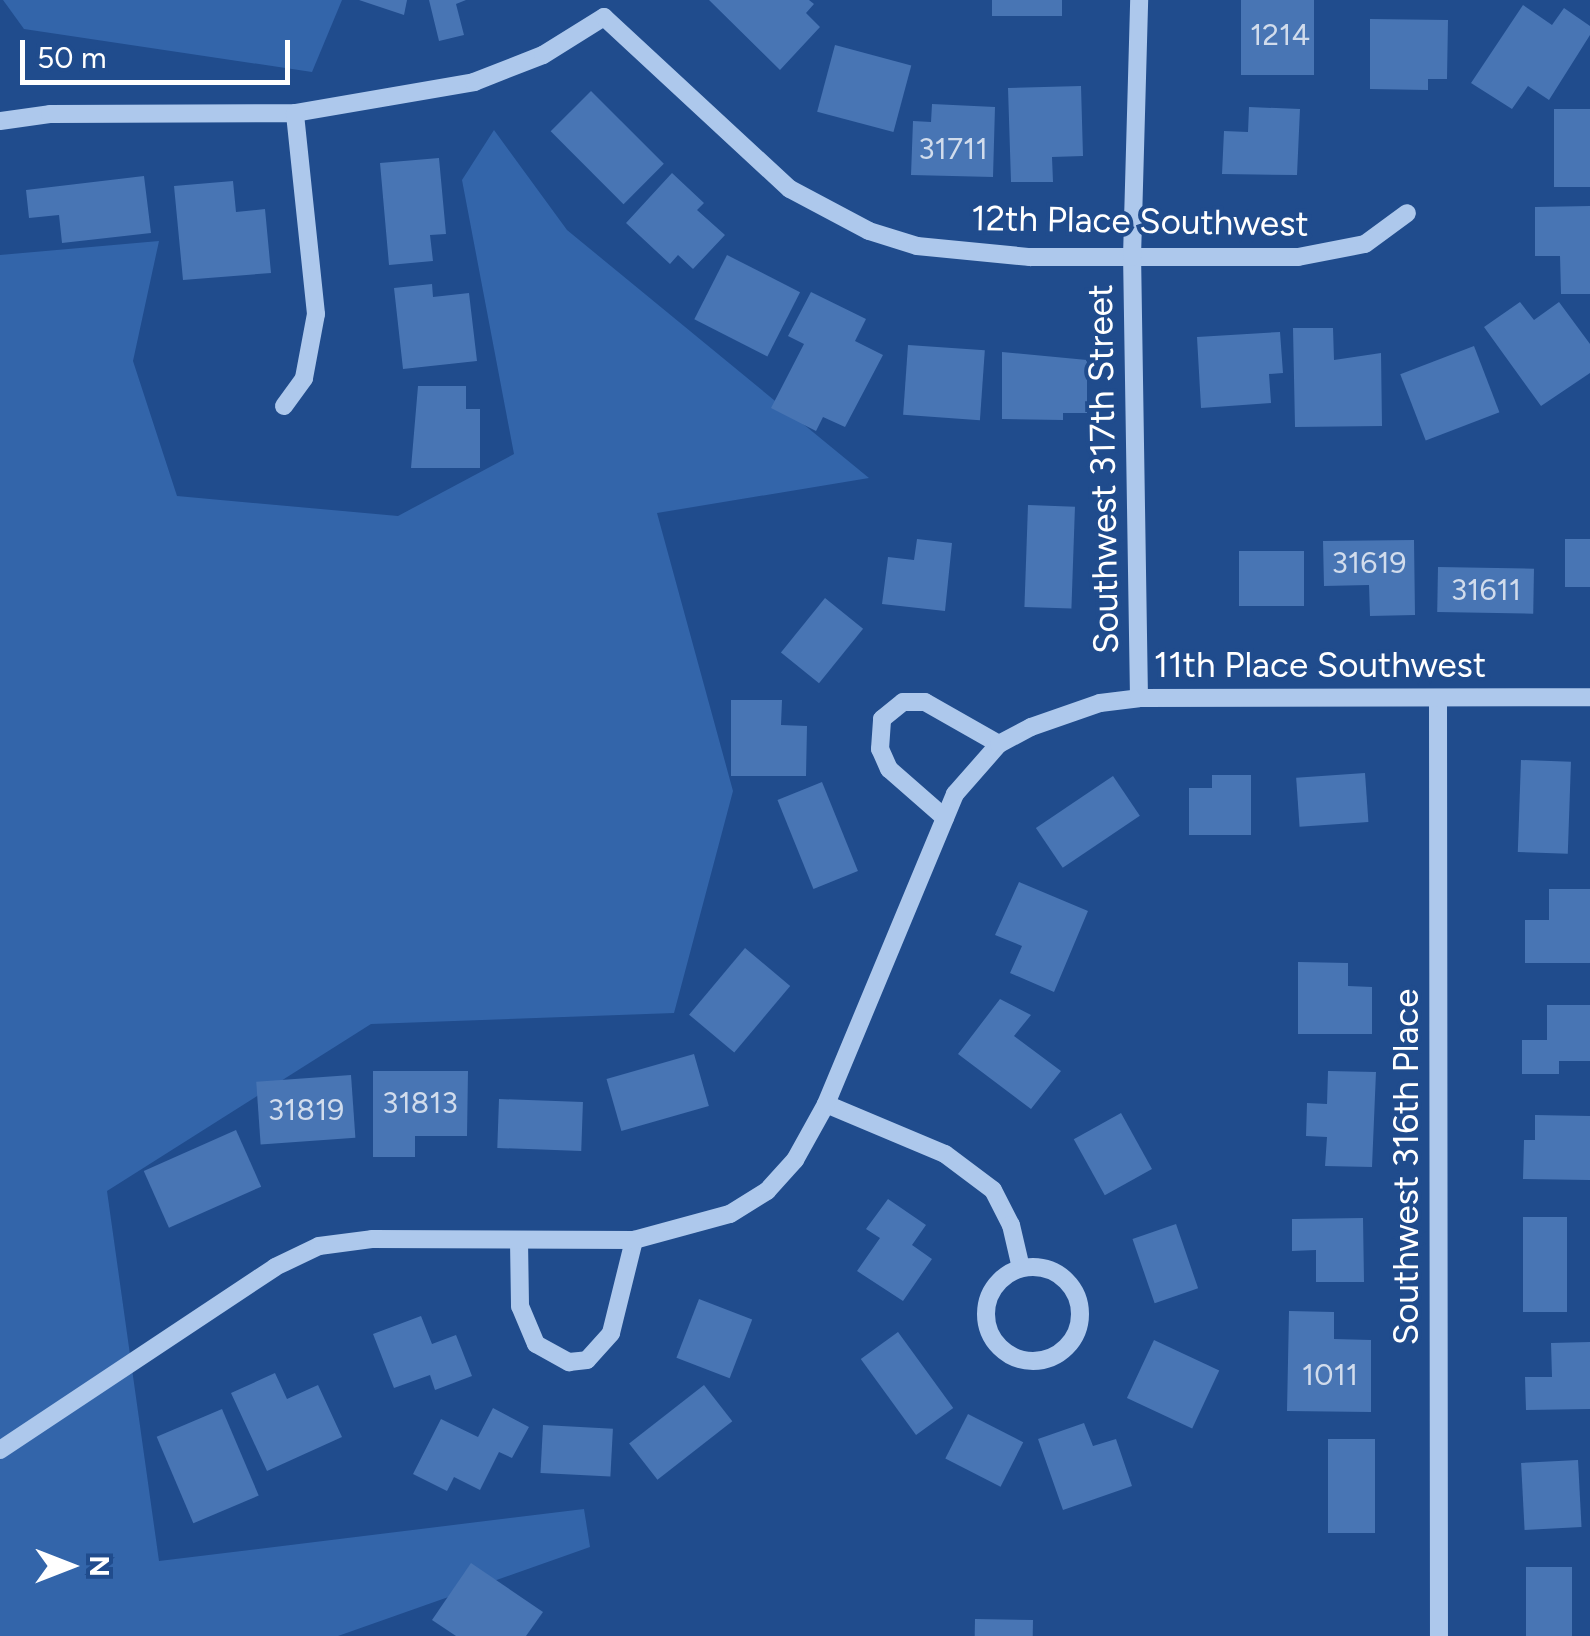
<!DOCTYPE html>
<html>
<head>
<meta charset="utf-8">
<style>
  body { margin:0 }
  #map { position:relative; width:1590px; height:1636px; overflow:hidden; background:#204c8d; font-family:Figtree,sans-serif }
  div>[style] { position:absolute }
  .green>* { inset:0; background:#3365aa }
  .building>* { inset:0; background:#4875b4; transform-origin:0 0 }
  .minor>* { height:18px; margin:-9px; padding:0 9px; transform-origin:9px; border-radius:9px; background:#adc8ec }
  .minor>.ring { margin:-9px; padding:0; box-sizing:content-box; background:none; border:18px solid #adc8ec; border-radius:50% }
  span { translate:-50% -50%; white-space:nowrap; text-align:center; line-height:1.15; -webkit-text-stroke:8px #204c8d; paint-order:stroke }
  .number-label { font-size:30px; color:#d1dcec }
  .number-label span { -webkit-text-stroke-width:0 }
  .street-label { font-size:35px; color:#fff }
  .north { position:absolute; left:20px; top:1516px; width:100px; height:100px; -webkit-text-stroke:8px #204c8d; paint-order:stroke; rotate:90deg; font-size:28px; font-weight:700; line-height:40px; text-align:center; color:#fff }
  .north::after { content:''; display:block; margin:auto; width:35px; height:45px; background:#fff; clip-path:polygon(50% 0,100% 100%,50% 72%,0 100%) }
  .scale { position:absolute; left:20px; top:40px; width:270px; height:45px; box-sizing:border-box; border:5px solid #fff; border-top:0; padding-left:12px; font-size:30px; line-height:35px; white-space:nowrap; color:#fff; -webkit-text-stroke:8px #204c8d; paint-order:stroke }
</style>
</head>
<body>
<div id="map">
  <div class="green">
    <i style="clip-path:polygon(3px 0,342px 0,312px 72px,24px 29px)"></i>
    <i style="clip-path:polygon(494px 130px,567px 230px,869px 478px,657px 513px,733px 791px,674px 1013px,371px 1024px,107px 1191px,159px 1561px,584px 1509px,590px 1547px,338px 1636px,0 1636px,0 255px,159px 241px,133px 361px,177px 496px,398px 516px,514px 454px,462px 180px)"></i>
  </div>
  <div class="building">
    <i style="clip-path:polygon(359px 0,407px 0,404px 15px)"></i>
    <i style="clip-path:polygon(429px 0,466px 0,456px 4px,464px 35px,439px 41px)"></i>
    <i style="clip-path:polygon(709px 0,809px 0,814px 4px,806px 13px,820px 27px,780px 70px)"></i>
    <i style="left:992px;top:0;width:70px;height:16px"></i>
    <i style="left:1241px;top:0;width:73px;height:75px"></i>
    <i style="clip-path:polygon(1523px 5px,1552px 25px,1564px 8px,1590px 26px,1590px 35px,1549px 100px,1528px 86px,1512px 109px,1471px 83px)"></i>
    <i style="clip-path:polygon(1370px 19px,1448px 20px,1447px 79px,1428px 79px,1428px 90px,1370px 89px)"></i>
    <i style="left:835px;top:45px;width:79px;height:69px;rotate:15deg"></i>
    <i style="clip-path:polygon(1081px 86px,1083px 156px,1052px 157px,1053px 182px,1011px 182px,1008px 88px)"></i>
    <i style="left:591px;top:91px;width:103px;height:57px;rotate:45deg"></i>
    <i style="clip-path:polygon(932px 104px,995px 107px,993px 177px,911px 175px,913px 121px,931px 122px)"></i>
    <i style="clip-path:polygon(1249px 107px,1300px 109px,1297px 175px,1222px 174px,1224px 131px,1248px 132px)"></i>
    <i style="left:1590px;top:109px;width:78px;height:36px;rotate:90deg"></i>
    <i style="clip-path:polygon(439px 158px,446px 234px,430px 235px,433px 261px,389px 265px,380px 163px)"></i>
    <i style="clip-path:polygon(672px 173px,704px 203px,697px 210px,725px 235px,693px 269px,678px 255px,670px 264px,626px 223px)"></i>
    <i style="clip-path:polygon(144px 176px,151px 233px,62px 243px,59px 215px,29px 218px,26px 190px)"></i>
    <i style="clip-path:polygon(233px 181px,236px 212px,265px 209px,271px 273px,183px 280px,174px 186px)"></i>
    <i style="clip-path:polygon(1590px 206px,1590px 294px,1561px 294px,1560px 256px,1535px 256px,1535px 207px)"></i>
    <i style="left:727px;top:255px;width:82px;height:72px;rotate:27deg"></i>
    <i style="clip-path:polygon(432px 284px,433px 297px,469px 293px,477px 361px,403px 369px,394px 288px)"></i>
    <i style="clip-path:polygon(811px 292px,866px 319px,855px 341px,883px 355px,845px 427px,823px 417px,816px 431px,771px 408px,804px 344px,788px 336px)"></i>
    <i style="clip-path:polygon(1520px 302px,1534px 320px,1559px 302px,1590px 344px,1590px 373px,1541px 406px,1484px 327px)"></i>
    <i style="clip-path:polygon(1293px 328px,1333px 328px,1334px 360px,1381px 353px,1382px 426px,1295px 427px)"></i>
    <i style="clip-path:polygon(1280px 332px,1283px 373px,1269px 374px,1271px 403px,1201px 408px,1197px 337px)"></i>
    <i style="left:908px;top:345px;width:77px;height:70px;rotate:4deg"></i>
    <i style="left:1474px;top:346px;width:71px;height:79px;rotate:69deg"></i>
    <i style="clip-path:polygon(1002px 352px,1087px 360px,1087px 413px,1063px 413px,1063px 420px,1002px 419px)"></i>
    <i style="clip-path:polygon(418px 386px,466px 386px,466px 409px,480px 409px,480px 468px,411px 468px)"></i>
    <i style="left:1028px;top:505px;width:47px;height:102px;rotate:2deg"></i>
    <i style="clip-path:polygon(917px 539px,952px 543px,945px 611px,882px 604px,888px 557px,914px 560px)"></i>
    <i style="left:1590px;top:539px;width:48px;height:25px;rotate:90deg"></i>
    <i style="clip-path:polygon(1414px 540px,1415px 615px,1370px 616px,1369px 585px,1324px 586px,1323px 541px)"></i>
    <i style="left:1304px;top:551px;width:55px;height:65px;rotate:90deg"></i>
    <i style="left:1438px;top:567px;width:96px;height:45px;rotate:1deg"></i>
    <i style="left:825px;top:598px;width:49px;height:70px;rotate:39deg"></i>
    <i style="clip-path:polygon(731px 700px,782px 700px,781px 725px,807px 726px,806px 776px,731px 776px)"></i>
    <i style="left:1521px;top:760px;width:50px;height:92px;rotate:2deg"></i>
    <i style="left:1365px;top:773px;width:49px;height:69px;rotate:86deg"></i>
    <i style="clip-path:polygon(1212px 775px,1251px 775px,1251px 835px,1189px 835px,1189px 788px,1212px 788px)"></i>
    <i style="left:1113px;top:776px;width:48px;height:93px;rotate:56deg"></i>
    <i style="left:822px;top:782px;width:96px;height:48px;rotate:68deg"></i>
    <i style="clip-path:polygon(1019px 882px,1088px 911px,1054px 992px,1010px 973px,1022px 946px,995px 935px)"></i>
    <i style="clip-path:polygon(1549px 889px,1590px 889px,1590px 963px,1525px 963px,1525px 920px,1549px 920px)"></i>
    <i style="left:745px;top:948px;width:59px;height:87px;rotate:40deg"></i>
    <i style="clip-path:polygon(1298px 962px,1348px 963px,1348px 986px,1372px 987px,1372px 1034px,1298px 1034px)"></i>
    <i style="clip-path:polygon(1000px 999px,1031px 1015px,1014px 1036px,1061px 1071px,1031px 1109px,958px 1054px)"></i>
    <i style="clip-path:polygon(1547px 1005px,1590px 1005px,1590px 1061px,1559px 1061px,1559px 1074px,1522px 1074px,1522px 1040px,1547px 1040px)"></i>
    <i style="left:694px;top:1054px;width:54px;height:91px;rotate:74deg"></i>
    <i style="clip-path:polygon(373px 1071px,468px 1071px,467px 1136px,415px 1136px,415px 1157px,373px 1157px)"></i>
    <i style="clip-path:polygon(1328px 1071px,1376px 1072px,1372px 1167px,1325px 1166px,1327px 1137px,1306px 1136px,1307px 1103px,1327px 1104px)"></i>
    <i style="left:351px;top:1075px;width:63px;height:95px;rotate:86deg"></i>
    <i style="left:499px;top:1099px;width:84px;height:49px;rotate:2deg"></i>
    <i style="left:1121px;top:1113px;width:64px;height:54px;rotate:61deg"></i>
    <i style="clip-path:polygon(1535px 1115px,1590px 1116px,1590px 1180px,1523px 1179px,1524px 1140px,1535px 1140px)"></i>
    <i style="left:236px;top:1130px;width:62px;height:101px;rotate:66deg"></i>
    <i style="clip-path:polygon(888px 1199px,926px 1225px,912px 1245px,932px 1259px,903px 1301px,857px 1271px,880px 1238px,866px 1229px)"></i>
    <i style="left:1523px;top:1217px;width:44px;height:95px"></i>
    <i style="clip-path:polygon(1363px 1218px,1364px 1282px,1316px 1282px,1316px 1250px,1292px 1251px,1292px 1219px)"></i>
    <i style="left:1176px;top:1224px;width:68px;height:46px;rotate:71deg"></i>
    <i style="left:699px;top:1299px;width:57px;height:63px;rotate:21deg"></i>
    <i style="clip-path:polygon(1289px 1311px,1334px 1312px,1334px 1339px,1371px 1340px,1371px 1412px,1287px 1411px)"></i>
    <i style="clip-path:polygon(421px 1316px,432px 1344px,456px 1335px,472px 1376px,435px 1390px,430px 1375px,394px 1388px,373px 1334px)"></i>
    <i style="left:898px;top:1332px;width:94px;height:46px;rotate:54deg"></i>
    <i style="left:1154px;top:1340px;width:72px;height:64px;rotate:25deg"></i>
    <i style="clip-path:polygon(1590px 1342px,1590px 1409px,1526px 1410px,1525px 1377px,1552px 1377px,1551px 1343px)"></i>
    <i style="clip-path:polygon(275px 1373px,287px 1399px,318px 1385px,342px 1437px,267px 1471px,231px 1393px)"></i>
    <i style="left:704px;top:1385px;width:46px;height:95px;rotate:52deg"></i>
    <i style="clip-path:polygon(493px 1408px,529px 1427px,512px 1458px,499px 1452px,480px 1490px,454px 1477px,447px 1491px,413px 1474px,441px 1419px,478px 1437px)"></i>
    <i style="left:222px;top:1409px;width:94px;height:71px;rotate:67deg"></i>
    <i style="left:968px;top:1414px;width:62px;height:50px;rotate:27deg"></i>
    <i style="clip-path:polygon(1084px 1423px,1093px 1446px,1116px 1439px,1132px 1486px,1063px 1510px,1038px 1439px)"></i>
    <i style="left:543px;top:1425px;width:70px;height:48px;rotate:3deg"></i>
    <i style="left:1328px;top:1439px;width:47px;height:94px"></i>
    <i style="left:1578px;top:1460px;width:67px;height:57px;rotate:87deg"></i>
    <i style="clip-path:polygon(471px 1563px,543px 1612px,526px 1636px,456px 1636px,432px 1620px)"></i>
    <i style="left:1526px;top:1567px;width:46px;height:69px"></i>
    <i style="left:975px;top:1619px;width:58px;height:17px;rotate:1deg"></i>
  </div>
  <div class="minor">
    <i style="left:0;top:121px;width:50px;rotate:-8deg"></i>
    <i style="left:50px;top:114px;width:245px;rotate:-0.2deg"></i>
    <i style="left:295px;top:113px;width:182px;rotate:-9.8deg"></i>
    <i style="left:474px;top:82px;width:74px;rotate:-21.4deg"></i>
    <i style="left:543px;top:55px;width:72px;rotate:-31.9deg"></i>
    <i style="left:604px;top:17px;width:253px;rotate:42.8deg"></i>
    <i style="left:790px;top:189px;width:89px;rotate:28deg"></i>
    <i style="left:869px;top:231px;width:50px;rotate:17.4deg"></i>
    <i style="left:917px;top:246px;width:114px;rotate:5.6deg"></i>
    <i style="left:1030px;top:257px;width:268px"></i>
    <i style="left:1298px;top:257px;width:68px;rotate:-11deg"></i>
    <i style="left:1365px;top:244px;width:52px;rotate:-36.4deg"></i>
    <i style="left:284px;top:406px;width:34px;rotate:-54deg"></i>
    <i style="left:304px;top:378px;width:65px;rotate:-79.4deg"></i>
    <i style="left:316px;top:314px;width:202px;rotate:-96deg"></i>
    <i style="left:1139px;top:698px;width:441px;rotate:-90.9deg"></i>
    <i style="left:1132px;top:257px;width:257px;rotate:-88.4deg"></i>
    <i style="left:1438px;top:698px;width:938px;rotate:89.94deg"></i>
    <i style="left:945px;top:818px;width:74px;rotate:-138.8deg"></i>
    <i style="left:889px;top:769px;width:22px;rotate:-114deg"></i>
    <i style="left:880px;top:749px;width:30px;rotate:-86deg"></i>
    <i style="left:882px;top:719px;width:27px;rotate:-39deg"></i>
    <i style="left:903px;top:702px;width:22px"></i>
    <i style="left:925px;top:702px;width:85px;rotate:29.6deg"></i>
    <i style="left:826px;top:1104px;width:129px;rotate:22.8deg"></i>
    <i style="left:945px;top:1154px;width:60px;rotate:36.9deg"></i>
    <i style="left:993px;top:1190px;width:39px;rotate:63deg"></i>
    <i style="left:1011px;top:1225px;width:44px;rotate:76.9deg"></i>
    <i style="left:519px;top:1241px;width:65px;rotate:89.1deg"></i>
    <i style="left:520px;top:1306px;width:41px;rotate:67.2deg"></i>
    <i style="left:536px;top:1344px;width:38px;rotate:29deg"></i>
    <i style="left:569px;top:1362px;width:18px;rotate:-6deg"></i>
    <i style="left:587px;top:1360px;width:36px;rotate:-48deg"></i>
    <i style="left:611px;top:1333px;width:96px;rotate:-76.1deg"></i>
    <i class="ring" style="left:986px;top:1267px;width:76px;height:76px"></i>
    <i style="left:0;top:1450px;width:330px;rotate:-33.6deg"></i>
    <i style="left:275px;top:1267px;width:49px;rotate:-25.5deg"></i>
    <i style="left:319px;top:1246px;width:53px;rotate:-7.5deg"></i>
    <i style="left:372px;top:1239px;width:262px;rotate:0.2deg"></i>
    <i style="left:634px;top:1240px;width:99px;rotate:-15.2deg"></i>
    <i style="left:730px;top:1214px;width:44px;rotate:-31.9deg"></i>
    <i style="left:767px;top:1191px;width:42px;rotate:-47.9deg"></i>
    <i style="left:795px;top:1160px;width:64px;rotate:-61deg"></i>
    <i style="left:826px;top:1104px;width:336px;rotate:-67.4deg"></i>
    <i style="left:955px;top:794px;width:67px;rotate:-48.7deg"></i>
    <i style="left:999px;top:744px;width:36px;rotate:-28deg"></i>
    <i style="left:1031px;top:727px;width:73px;rotate:-19.2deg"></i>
    <i style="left:1100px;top:703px;width:39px;rotate:-7deg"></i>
    <i style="left:1139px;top:698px;width:451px;rotate:-0.1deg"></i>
  </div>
  <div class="number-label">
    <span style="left:1280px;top:35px">1214</span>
    <span style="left:953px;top:149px">31711</span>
    <span style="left:1369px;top:563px">31619</span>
    <span style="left:1486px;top:590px">31611</span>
    <span style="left:420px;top:1103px">31813</span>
    <span style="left:306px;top:1110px">31819</span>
    <span style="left:1330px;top:1375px">1011</span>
  </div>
  <div class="street-label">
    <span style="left:1140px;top:221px;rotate:1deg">12th Place Southwest</span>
    <span style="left:1103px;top:469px;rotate:-91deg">Southwest 317th Street</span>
    <span style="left:1320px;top:665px">11th Place Southwest</span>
    <span style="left:1406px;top:1167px;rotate:-90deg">Southwest 316th Place</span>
  </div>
  <div class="north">N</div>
  <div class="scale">50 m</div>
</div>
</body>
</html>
